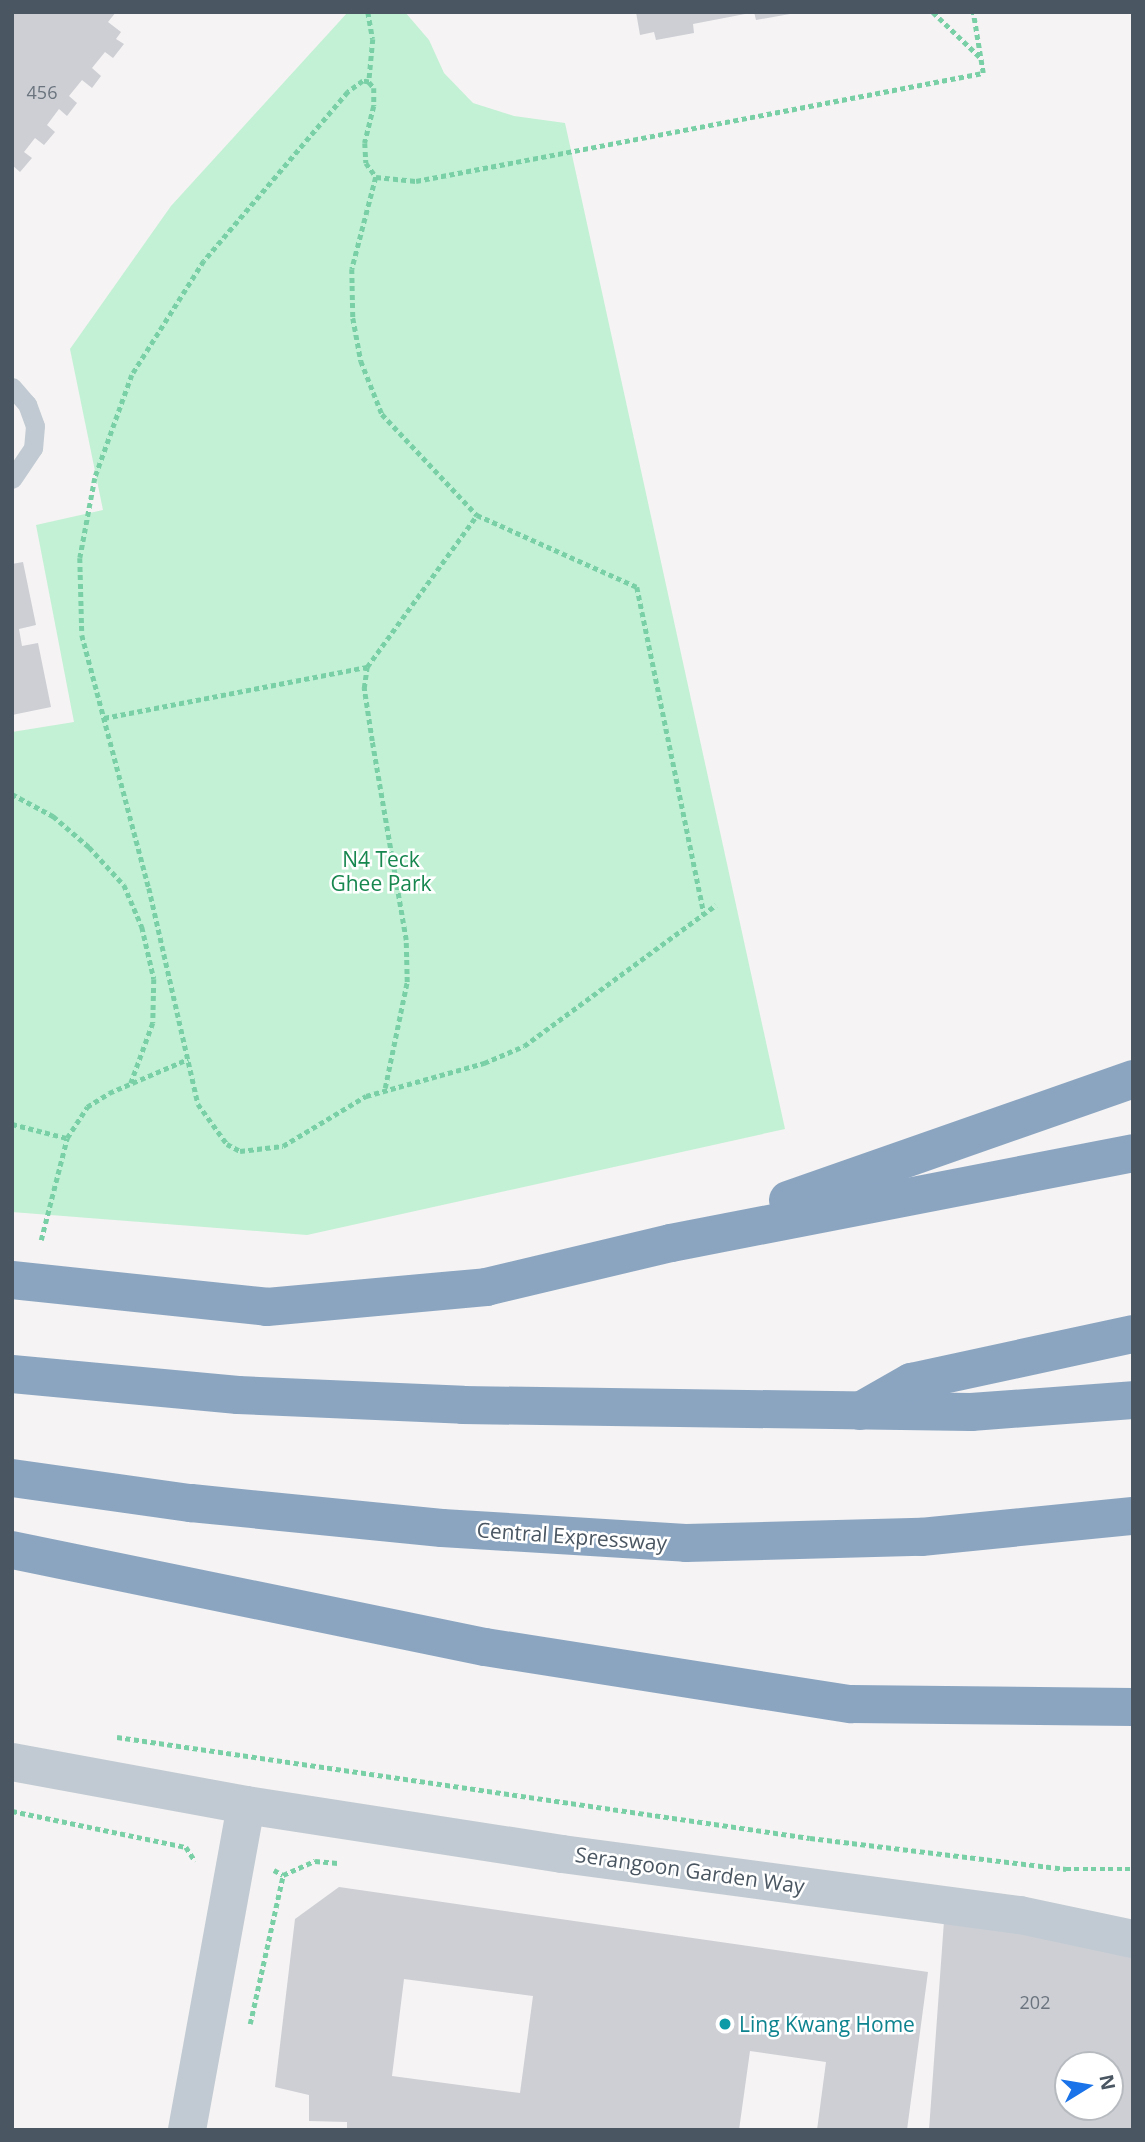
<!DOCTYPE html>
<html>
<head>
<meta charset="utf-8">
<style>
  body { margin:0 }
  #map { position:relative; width:1145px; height:2142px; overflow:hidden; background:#f5f3f3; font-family:"Open Sans",sans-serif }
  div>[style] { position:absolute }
  .green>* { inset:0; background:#c3f1d5 }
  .building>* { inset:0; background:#cdcfd5 }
  .path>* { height:4.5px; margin-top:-2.25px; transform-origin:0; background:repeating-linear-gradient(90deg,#7ad0a6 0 5px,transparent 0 8.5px) }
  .service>* { height:19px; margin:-9.5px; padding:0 9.5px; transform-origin:9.5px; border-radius:9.5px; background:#c1cad2 }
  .minor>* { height:38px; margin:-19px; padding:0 19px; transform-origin:19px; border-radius:19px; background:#c1cad2 }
  .motorway>* { height:38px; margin:-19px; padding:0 19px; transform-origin:19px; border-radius:19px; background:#8ba5c1 }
  .dots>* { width:19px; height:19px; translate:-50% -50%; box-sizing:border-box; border:4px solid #fff; border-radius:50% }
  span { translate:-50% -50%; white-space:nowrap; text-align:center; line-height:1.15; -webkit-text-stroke:5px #fff; paint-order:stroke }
  .number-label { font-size:18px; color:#6b747e }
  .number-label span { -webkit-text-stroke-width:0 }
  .park-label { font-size:21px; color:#17864f }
  .street-label { font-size:21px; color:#4a5661 }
  .culture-label { font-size:21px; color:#0d838f }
  .left { translate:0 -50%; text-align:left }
  .frame { position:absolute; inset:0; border:14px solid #4a5661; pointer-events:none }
  .north { position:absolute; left:1054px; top:2051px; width:70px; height:70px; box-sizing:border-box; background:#fff; border:2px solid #b7bbc0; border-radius:50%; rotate:79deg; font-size:19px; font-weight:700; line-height:28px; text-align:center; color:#4a5661 }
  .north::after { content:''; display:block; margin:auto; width:24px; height:32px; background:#1a73e8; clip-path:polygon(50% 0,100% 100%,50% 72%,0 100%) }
</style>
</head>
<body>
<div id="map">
  <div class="green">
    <i style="clip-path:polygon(348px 12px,405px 12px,429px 40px,444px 73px,473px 103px,514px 116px,565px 123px,785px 1129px,307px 1235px,12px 1212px,12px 732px,74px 722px,36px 525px,103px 510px,70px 349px,171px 206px)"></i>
  </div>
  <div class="building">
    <i style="clip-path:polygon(12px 12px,116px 12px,108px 22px,121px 32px,116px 39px,124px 44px,113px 58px,105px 52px,92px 68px,101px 76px,92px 88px,82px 80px,69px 96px,77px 103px,67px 116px,59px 109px,47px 125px,55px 132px,44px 145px,35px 138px,24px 152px,32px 158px,20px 172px,12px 165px)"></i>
    <i style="clip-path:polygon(636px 12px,744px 12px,745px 14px,693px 24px,694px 33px,656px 40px,654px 32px,640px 35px)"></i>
    <i style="clip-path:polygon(754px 12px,790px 12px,790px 14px,756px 20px)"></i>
    <i style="clip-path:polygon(23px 562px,36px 625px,19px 629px,22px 646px,38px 643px,51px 707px,12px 715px,12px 564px)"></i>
    <i style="clip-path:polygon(evenodd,339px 1887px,928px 1972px,907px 2130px,817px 2130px,826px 2062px,750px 2051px,739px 2130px,347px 2130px,347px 2122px,309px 2121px,309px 2095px,275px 2087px,295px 1919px,339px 1887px,404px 1979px,533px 1996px,520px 2093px,392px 2076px,404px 1979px)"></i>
    <i style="clip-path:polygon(evenodd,945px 1907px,1133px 1939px,1133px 2130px,929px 2130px,945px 1907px,1068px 2065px,1110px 2065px,1110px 2107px,1068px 2107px,1068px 2065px)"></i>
  </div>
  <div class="path">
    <i style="left:368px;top:12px;width:27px;rotate:80deg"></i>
    <i style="left:373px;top:39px;width:43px;rotate:95.3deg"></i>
    <i style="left:933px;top:12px;width:66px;rotate:43.8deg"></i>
    <i style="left:369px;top:82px;width:6px;rotate:-171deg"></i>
    <i style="left:363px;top:81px;width:19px;rotate:144deg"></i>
    <i style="left:348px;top:92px;width:222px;rotate:130.4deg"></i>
    <i style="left:204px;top:261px;width:135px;rotate:122.3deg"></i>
    <i style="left:132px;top:375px;width:109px;rotate:109.8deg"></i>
    <i style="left:95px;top:478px;width:81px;rotate:100.6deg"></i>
    <i style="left:80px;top:558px;width:77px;rotate:88.5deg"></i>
    <i style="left:82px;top:635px;width:262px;rotate:75.2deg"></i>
    <i style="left:149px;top:888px;width:221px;rotate:77.2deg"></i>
    <i style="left:198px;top:1104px;width:49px;rotate:54.1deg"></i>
    <i style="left:227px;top:1144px;width:15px;rotate:28deg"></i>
    <i style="left:240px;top:1151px;width:43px;rotate:-6.6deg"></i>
    <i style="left:283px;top:1146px;width:97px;rotate:-31.1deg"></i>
    <i style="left:366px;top:1096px;width:123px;rotate:-15.6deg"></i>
    <i style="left:484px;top:1063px;width:43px;rotate:-23deg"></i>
    <i style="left:524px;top:1046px;width:238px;rotate:-36.3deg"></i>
    <i style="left:369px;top:82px;width:8px;rotate:50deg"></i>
    <i style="left:374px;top:88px;width:18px;rotate:90deg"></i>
    <i style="left:374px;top:106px;width:38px;rotate:104deg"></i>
    <i style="left:365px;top:143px;width:20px;rotate:87deg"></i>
    <i style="left:366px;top:163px;width:17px;rotate:54deg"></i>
    <i style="left:376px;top:177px;width:40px;rotate:5.7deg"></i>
    <i style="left:416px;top:181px;width:577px;rotate:-10.78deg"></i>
    <i style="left:983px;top:73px;width:62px;rotate:-99.3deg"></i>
    <i style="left:376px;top:177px;width:95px;rotate:104.6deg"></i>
    <i style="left:352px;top:269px;width:49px;rotate:88.8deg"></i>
    <i style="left:353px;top:318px;width:44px;rotate:79.5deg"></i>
    <i style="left:361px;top:361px;width:57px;rotate:68.4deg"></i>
    <i style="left:382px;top:414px;width:139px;rotate:46.8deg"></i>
    <i style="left:477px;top:515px;width:175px;rotate:24.2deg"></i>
    <i style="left:637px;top:587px;width:333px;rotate:78.4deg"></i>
    <i style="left:104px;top:718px;width:268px;rotate:-11deg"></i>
    <i style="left:12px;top:794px;width:47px;rotate:28.2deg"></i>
    <i style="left:53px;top:816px;width:48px;rotate:40.7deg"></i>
    <i style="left:89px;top:847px;width:52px;rotate:47.4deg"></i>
    <i style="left:124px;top:885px;width:46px;rotate:66.8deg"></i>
    <i style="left:142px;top:927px;width:53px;rotate:77deg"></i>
    <i style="left:154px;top:979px;width:44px;rotate:91.3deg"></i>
    <i style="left:153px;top:1023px;width:64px;rotate:110.1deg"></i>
    <i style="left:385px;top:1088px;width:108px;rotate:-78.3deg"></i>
    <i style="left:407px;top:982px;width:42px;rotate:-91.4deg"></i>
    <i style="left:406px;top:940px;width:202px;rotate:-99.7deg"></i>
    <i style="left:372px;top:741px;width:54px;rotate:-98.6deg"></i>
    <i style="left:364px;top:688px;width:21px;rotate:-82deg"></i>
    <i style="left:367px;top:667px;width:188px;rotate:-54.1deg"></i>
    <i style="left:12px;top:1124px;width:57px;rotate:14.3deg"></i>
    <i style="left:41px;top:1240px;width:105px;rotate:-75.7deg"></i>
    <i style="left:67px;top:1138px;width:37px;rotate:-57deg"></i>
    <i style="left:87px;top:1107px;width:26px;rotate:-32deg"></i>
    <i style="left:109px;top:1093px;width:86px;rotate:-23.3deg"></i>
    <i style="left:117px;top:1737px;width:700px;rotate:8.29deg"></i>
    <i style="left:810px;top:1838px;width:258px;rotate:6.9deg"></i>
    <i style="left:1066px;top:1869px;width:67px"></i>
    <i style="left:12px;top:1811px;width:178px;rotate:11.7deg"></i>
    <i style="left:186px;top:1847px;width:17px;rotate:57deg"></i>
    <i style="left:274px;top:1870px;width:10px;rotate:29deg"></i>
    <i style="left:283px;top:1875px;width:35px;rotate:-24deg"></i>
    <i style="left:315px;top:1861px;width:23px;rotate:5deg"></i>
    <i style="left:250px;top:2024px;width:153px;rotate:-77.5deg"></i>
  </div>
  <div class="service">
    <i style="left:12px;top:387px;width:23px;rotate:49deg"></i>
    <i style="left:27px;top:404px;width:23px;rotate:70deg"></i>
    <i style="left:35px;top:426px;width:22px;rotate:95deg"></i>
    <i style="left:33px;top:448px;width:37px;rotate:124deg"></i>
  </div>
  <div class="minor">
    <i style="left:12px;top:1762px;width:238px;rotate:10.4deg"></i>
    <i style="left:246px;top:1805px;width:320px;rotate:8.8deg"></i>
    <i style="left:562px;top:1854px;width:462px;rotate:7.6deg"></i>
    <i style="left:1020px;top:1915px;width:116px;rotate:12deg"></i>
    <i style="left:187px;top:2130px;width:330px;rotate:-79.7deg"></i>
  </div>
  <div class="motorway">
    <i style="left:788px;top:1200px;width:366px;rotate:-19.3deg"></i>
    <i style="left:12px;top:1280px;width:256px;rotate:6deg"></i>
    <i style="left:267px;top:1307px;width:220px;rotate:-5.2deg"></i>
    <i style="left:486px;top:1287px;width:190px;rotate:-13.4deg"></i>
    <i style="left:671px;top:1243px;width:471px;rotate:-11deg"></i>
    <i style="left:12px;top:1374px;width:227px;rotate:5.3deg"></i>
    <i style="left:238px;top:1395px;width:225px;rotate:2.5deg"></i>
    <i style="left:463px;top:1405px;width:508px;rotate:0.79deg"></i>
    <i style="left:971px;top:1412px;width:162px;rotate:-4.2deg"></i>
    <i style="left:860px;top:1411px;width:59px;rotate:-29.6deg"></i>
    <i style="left:911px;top:1382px;width:227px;rotate:-12.2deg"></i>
    <i style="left:12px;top:1478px;width:181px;rotate:8deg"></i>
    <i style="left:191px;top:1503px;width:252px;rotate:5.7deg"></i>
    <i style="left:442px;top:1528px;width:244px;rotate:3.5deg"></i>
    <i style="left:686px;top:1543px;width:235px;rotate:-1.5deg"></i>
    <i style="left:921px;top:1537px;width:213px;rotate:-5.7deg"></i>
    <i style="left:12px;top:1550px;width:483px;rotate:11.6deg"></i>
    <i style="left:485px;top:1647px;width:370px;rotate:8.9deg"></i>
    <i style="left:851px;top:1704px;width:282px;rotate:0.6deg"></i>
  </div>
  <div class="dots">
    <i style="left:725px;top:2024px;background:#0f9aa8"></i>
  </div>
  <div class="number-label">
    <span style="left:42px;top:92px">456</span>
    <span style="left:1035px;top:2002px">202</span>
  </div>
  <div class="park-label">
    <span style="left:381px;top:871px">N4 Teck<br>Ghee Park</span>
  </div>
  <div class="street-label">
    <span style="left:572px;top:1536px;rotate:4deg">Central Expressway</span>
    <span style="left:690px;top:1870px;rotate:8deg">Serangoon Garden Way</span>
  </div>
  <div class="culture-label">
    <span class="left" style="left:739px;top:2024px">Ling Kwang Home</span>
  </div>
  <div class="frame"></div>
  <div class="north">N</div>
</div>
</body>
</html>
